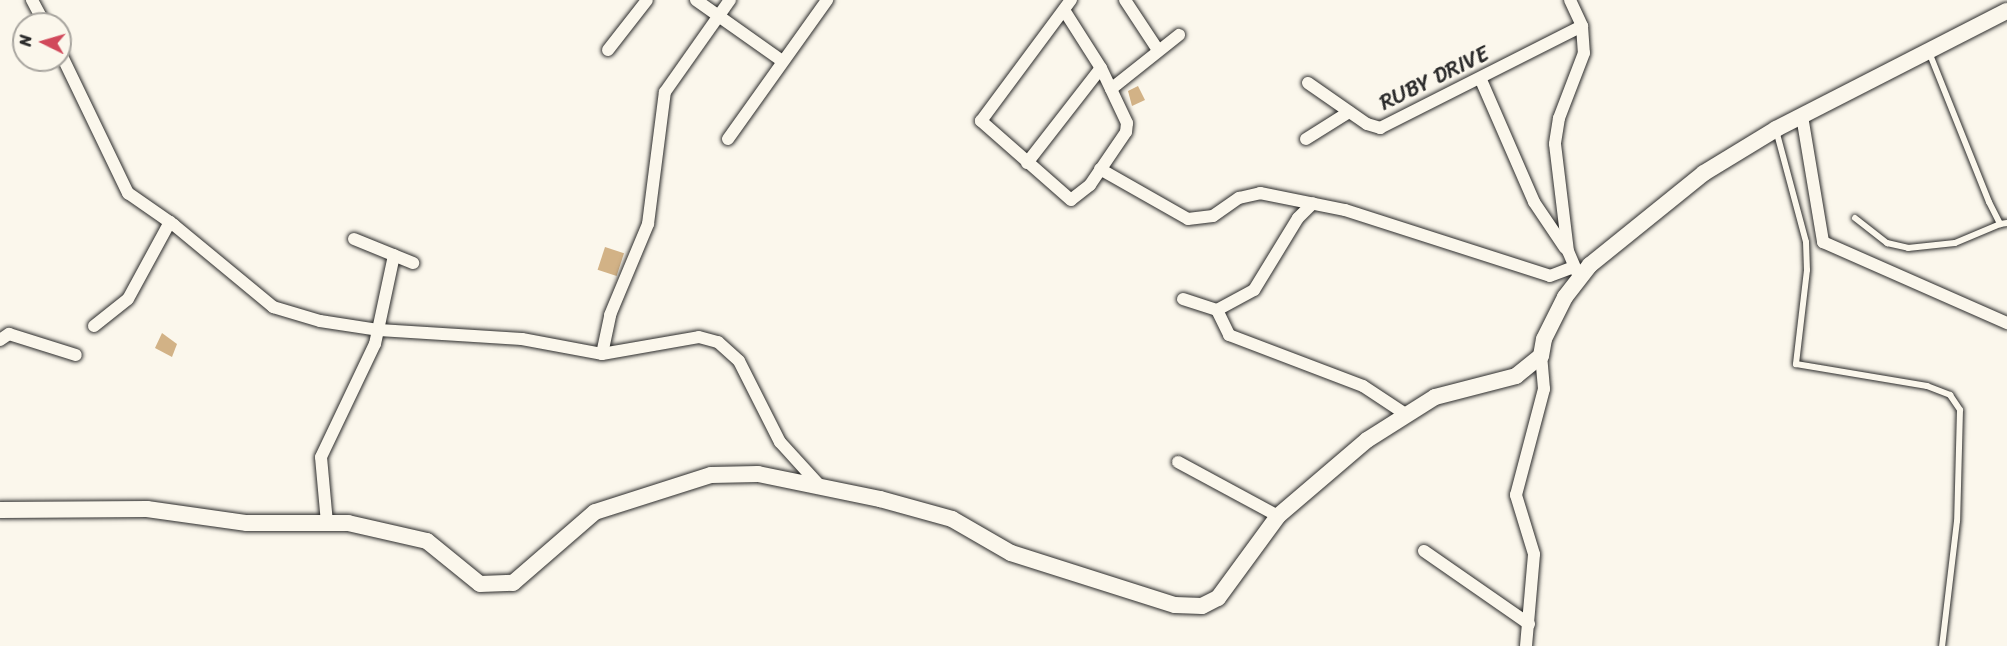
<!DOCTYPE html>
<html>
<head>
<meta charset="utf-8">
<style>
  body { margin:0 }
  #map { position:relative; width:2007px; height:646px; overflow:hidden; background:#fbf7ec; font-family:Sriracha,sans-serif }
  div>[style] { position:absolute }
  .building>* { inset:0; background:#d2b286; transform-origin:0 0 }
  .roads { filter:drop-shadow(0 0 2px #2b2b2b) drop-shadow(0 0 2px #2b2b2b) }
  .lane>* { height:6px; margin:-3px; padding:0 3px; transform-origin:3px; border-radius:3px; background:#fbf7ec }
  .street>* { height:12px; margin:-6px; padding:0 6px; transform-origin:6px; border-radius:6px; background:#fbf7ec }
  .secondary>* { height:16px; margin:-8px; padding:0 8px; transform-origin:8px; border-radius:8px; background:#fbf7ec }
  span { translate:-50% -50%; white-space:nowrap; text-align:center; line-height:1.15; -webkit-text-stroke:4.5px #fbf7ec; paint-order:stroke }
  .street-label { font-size:22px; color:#2b2b2b }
  .north { position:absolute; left:12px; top:12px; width:60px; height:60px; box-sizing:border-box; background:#fbf7ec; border:2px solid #a8a59f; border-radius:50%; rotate:275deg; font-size:16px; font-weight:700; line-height:24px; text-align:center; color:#2b2b2b }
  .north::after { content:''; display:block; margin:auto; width:21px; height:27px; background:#d1495b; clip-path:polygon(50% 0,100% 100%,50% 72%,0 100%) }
</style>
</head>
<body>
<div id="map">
  <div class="building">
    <i style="clip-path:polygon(1138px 86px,1145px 100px,1132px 106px,1128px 91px)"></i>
    <i style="left:605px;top:247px;width:20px;height:24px;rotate:18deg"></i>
    <i style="clip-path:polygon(162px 333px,177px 344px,172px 357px,155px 348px)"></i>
  </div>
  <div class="roads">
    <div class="lane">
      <i style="left:1929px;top:52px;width:162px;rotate:68.2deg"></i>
      <i style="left:1989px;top:202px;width:25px;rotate:63deg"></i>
      <i style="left:2000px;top:224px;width:7px;rotate:-8deg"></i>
      <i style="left:1776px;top:130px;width:116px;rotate:75deg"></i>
      <i style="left:1806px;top:242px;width:28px;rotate:88deg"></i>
      <i style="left:1807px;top:270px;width:95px;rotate:96.7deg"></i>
      <i style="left:1796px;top:364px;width:133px;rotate:9.5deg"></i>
      <i style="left:1927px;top:386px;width:25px;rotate:21deg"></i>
      <i style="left:1950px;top:395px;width:18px;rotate:56deg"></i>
      <i style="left:1960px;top:410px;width:111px;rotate:91.5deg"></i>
      <i style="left:1957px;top:521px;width:126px;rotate:96.8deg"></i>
      <i style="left:1855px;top:218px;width:41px;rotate:38deg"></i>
      <i style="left:1887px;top:243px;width:22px;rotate:13deg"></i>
      <i style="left:1908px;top:248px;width:47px;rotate:-6.1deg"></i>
      <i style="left:1955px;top:243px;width:49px;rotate:-22.9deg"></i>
    </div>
    <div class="street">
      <i style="left:32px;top:0;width:27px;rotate:62deg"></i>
      <i style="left:696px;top:0;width:105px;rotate:35.3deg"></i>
      <i style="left:1125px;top:0;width:60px;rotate:56.6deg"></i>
      <i style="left:1570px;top:0;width:29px;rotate:65deg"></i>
      <i style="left:1582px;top:26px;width:27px;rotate:86deg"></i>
      <i style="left:1584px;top:53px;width:70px;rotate:111deg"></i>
      <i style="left:1559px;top:118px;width:26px;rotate:99deg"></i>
      <i style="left:1555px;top:144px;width:108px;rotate:83.1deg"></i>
      <i style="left:1568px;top:251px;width:23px;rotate:67deg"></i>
      <i style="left:1064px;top:10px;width:69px;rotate:57.5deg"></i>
      <i style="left:1101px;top:68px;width:61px;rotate:64.7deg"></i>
      <i style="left:1127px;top:123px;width:9px;rotate:96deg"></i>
      <i style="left:1126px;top:132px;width:64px;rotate:124.2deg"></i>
      <i style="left:1090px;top:185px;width:24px;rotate:142deg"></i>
      <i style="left:1071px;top:200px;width:120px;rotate:-138.7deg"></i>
      <i style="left:981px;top:121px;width:151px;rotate:-53.4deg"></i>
      <i style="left:608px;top:50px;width:63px;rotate:-52deg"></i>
      <i style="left:60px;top:52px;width:157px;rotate:64.3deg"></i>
      <i style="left:128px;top:193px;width:56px;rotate:34.8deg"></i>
      <i style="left:174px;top:225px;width:129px;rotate:39.6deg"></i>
      <i style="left:273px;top:307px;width:49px;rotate:16.6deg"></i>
      <i style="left:320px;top:321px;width:60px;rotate:8.7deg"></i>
      <i style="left:379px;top:330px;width:143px;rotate:3.6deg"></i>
      <i style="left:522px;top:339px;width:81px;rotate:10.6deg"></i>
      <i style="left:602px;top:354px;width:98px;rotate:-9.9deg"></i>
      <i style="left:699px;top:337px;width:20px;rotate:15deg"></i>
      <i style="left:718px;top:342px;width:28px;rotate:42deg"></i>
      <i style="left:739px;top:361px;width:91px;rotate:63.2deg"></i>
      <i style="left:780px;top:442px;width:59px;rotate:47.7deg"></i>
      <i style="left:1481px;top:80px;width:133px;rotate:66.5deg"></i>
      <i style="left:1534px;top:202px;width:55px;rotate:56deg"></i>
      <i style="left:1308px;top:83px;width:72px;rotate:34.8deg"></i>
      <i style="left:1367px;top:124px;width:14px;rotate:17deg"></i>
      <i style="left:1380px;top:128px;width:226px;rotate:-26.8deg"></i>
      <i style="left:1111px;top:89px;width:87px;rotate:-38.5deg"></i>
      <i style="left:1802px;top:116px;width:128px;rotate:80.5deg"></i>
      <i style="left:1823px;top:242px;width:201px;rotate:23.8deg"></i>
      <i style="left:728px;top:139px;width:171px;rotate:-54.5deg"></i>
      <i style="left:1306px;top:139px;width:51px;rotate:-32.1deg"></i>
      <i style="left:1027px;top:163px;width:120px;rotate:-52.1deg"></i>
      <i style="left:1100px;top:169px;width:101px;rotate:29.6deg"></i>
      <i style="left:1188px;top:219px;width:25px;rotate:-7deg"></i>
      <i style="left:1213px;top:216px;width:32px;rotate:-35deg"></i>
      <i style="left:1239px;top:198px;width:22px;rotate:-13deg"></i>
      <i style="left:1260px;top:193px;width:87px;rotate:11.3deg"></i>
      <i style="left:1345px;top:210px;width:215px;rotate:17.8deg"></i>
      <i style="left:1550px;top:276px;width:25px;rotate:-21deg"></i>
      <i style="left:354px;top:239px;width:64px;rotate:22.1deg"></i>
      <i style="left:1183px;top:299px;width:36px;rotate:18deg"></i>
      <i style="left:1217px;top:310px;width:28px;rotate:64deg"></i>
      <i style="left:1229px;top:335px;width:143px;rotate:20.8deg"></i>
      <i style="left:1363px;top:386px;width:53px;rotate:33.4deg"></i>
      <i style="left:1217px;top:310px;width:42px;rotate:-28.4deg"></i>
      <i style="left:1254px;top:290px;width:84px;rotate:-58.6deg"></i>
      <i style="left:1298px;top:218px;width:21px;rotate:-45deg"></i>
      <i style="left:94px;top:326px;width:43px;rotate:-38.5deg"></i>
      <i style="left:128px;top:299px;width:88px;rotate:-61.4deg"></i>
      <i style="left:0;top:340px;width:11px;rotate:-34deg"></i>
      <i style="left:9px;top:334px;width:70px;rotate:17.4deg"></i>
      <i style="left:602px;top:354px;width:40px;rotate:-78deg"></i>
      <i style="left:610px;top:315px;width:99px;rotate:-67.3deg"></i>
      <i style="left:648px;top:224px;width:133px;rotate:-82.7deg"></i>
      <i style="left:665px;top:92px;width:113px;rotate:-54.8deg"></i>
      <i style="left:1178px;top:462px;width:114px;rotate:28.4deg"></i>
      <i style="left:327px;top:523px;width:66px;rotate:-95.2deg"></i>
      <i style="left:321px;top:457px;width:125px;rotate:-64.5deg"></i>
      <i style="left:375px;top:344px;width:91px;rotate:-77.9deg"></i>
      <i style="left:1424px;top:551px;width:128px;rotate:34.8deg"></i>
      <i style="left:1526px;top:646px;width:92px;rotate:-85deg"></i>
      <i style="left:1534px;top:554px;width:62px;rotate:-107deg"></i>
      <i style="left:1516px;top:495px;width:110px;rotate:-75.2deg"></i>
      <i style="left:1544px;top:389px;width:33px;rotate:-95deg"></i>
    </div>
    <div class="secondary">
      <i style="left:0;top:510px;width:147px;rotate:-0.4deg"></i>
      <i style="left:147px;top:509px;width:101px;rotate:8deg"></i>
      <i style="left:247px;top:523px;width:101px"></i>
      <i style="left:348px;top:523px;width:81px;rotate:12.8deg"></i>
      <i style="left:427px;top:541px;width:68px;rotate:39.1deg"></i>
      <i style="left:480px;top:584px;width:33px;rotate:-2deg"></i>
      <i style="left:513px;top:583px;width:108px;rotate:-40.9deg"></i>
      <i style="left:595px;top:512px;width:122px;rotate:-17.7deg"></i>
      <i style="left:711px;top:475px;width:47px;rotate:-1.2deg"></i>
      <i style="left:758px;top:474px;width:125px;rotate:11.6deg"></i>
      <i style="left:880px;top:499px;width:75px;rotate:15.5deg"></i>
      <i style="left:952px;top:519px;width:68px;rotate:30deg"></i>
      <i style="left:1011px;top:553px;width:172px;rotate:17.6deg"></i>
      <i style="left:1175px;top:605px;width:27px;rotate:2deg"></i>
      <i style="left:1202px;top:606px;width:18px;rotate:-27deg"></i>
      <i style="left:1218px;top:598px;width:102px;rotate:-53.8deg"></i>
      <i style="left:1278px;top:516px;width:117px;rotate:-40.5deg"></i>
      <i style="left:1367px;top:440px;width:80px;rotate:-32.3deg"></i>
      <i style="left:1435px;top:397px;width:84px;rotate:-14.5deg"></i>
      <i style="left:1516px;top:376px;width:32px;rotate:-39deg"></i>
      <i style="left:1541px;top:356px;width:17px;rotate:-80deg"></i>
      <i style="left:1544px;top:339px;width:47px;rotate:-63.4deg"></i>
      <i style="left:1565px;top:297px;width:41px;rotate:-52deg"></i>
      <i style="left:1590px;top:265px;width:146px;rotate:-38.9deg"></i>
      <i style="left:1704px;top:173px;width:84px;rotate:-31.4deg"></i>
      <i style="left:1776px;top:129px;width:259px;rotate:-27.1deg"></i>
    </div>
  </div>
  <div class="street-label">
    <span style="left:1434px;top:78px;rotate:-26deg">RUBY DRIVE</span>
  </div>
  <div class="north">N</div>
</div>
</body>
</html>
